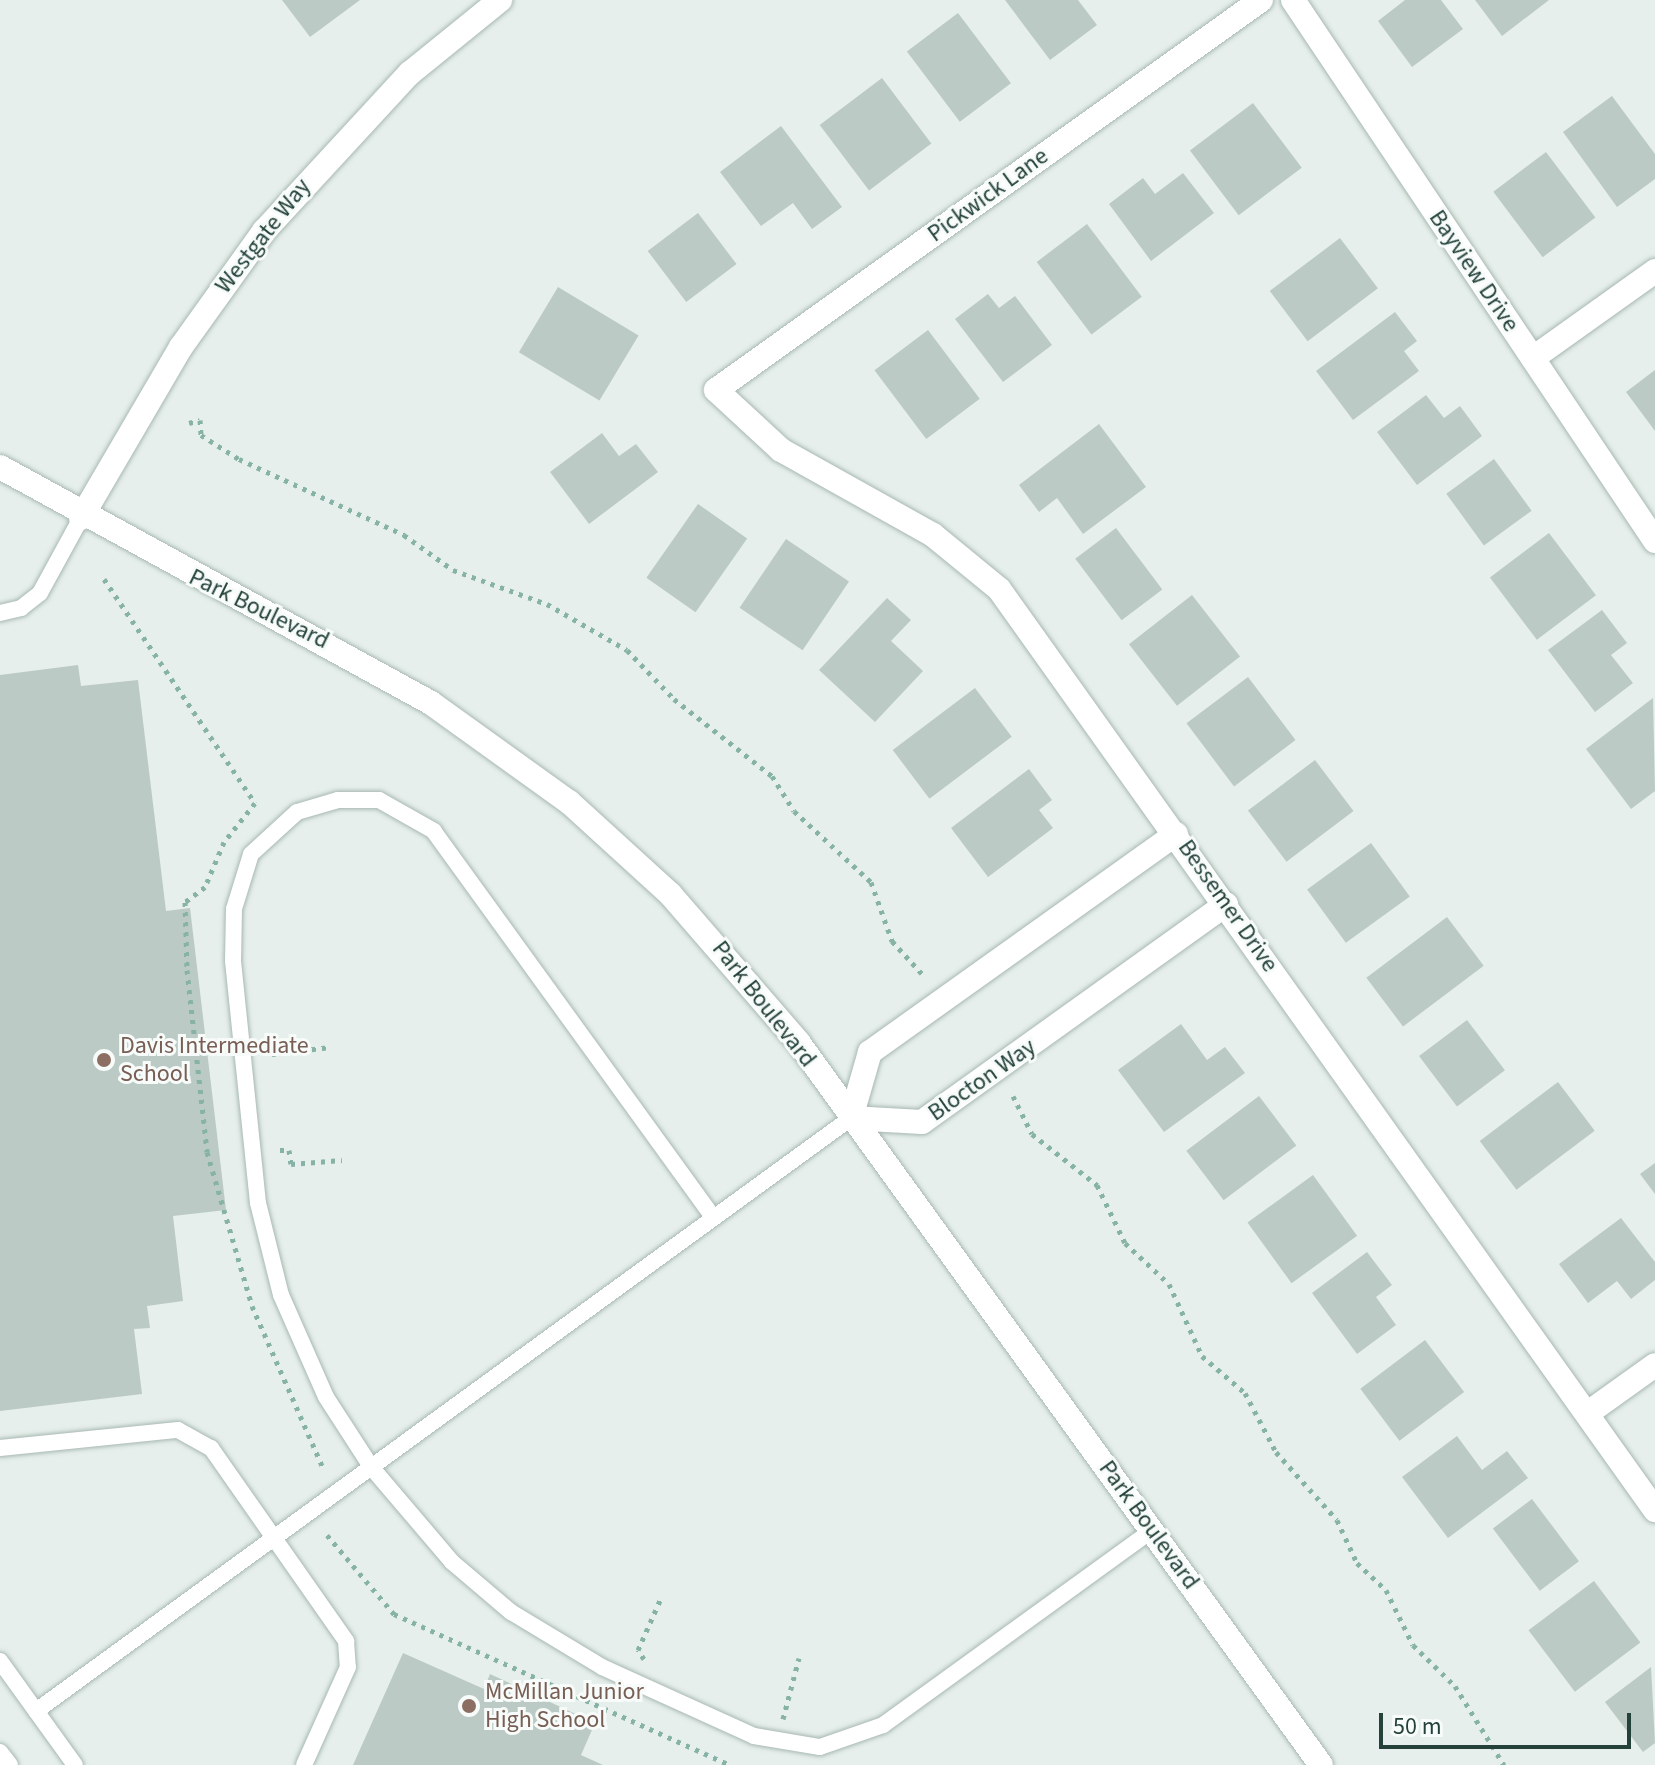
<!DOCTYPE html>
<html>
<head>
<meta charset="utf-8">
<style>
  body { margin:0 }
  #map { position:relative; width:1655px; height:1765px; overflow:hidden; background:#e6efeb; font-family:"Source Sans 3",sans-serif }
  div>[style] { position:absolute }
  .building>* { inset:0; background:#bbcac4; transform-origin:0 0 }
  .path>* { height:5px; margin-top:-2.5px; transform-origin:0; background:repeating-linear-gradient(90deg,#86b3a5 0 4px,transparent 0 10px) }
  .roads { filter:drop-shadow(0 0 2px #a8b8b2) drop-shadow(0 0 2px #a8b8b2) }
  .service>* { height:16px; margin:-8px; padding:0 8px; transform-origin:8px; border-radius:8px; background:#fff }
  .minor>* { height:24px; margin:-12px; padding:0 12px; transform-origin:12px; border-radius:12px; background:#fff }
  .tertiary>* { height:24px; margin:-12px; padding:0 12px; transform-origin:12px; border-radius:12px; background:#fff }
  .secondary>* { height:24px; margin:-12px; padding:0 12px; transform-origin:12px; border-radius:12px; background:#fff }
  .dots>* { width:22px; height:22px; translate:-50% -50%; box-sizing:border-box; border:4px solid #f7fbf9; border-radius:50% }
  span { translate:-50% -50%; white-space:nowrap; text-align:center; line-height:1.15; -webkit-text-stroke:6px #f7fbf9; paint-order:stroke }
  .street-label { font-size:24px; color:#24423a }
  .education-label { font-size:24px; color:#785e54 }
  .left { translate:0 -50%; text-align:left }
  .scale { position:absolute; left:1379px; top:1713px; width:252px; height:36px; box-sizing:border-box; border:4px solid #24423a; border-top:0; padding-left:10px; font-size:24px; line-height:28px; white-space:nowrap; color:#24423a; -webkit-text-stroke:6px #f7fbf9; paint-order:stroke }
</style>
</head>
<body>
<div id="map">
  <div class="building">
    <i style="clip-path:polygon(282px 0,360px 0,310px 37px)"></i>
    <i style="clip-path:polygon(1005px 0,1078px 0,1097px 25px,1050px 60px)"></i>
    <i style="clip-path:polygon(1405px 0,1441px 0,1463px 29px,1412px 67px,1378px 21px)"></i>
    <i style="clip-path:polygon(1475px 0,1549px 0,1502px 36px)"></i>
    <i style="left:958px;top:13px;width:88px;height:64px;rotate:53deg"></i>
    <i style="left:882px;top:78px;width:82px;height:78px;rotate:53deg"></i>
    <i style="clip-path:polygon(1612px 96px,1655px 154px,1655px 179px,1617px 207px,1563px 132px)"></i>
    <i style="left:1253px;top:103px;width:81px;height:79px;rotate:53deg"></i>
    <i style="clip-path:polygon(781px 126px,842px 207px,812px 229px,793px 203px,761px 226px,720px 172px)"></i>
    <i style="left:1546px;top:152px;width:82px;height:66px;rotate:53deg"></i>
    <i style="clip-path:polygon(1183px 173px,1214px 213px,1151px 261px,1109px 204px,1143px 178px,1155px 194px)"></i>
    <i style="left:698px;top:213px;width:64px;height:63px;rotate:53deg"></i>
    <i style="left:1087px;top:224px;width:91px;height:63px;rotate:53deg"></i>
    <i style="left:1340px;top:238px;width:63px;height:88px;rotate:53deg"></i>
    <i style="left:558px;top:287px;width:94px;height:76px;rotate:31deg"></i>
    <i style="clip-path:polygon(988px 294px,999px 308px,1015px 296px,1052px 345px,1003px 382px,955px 319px)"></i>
    <i style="clip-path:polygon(1395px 312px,1417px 341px,1404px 351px,1419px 371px,1353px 420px,1316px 371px)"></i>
    <i style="left:928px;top:330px;width:86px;height:67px;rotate:53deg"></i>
    <i style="clip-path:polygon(1655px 370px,1655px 431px,1626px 392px)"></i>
    <i style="clip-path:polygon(1426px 395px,1444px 418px,1460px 406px,1482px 436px,1417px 485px,1377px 432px)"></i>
    <i style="clip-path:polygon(1099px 424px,1146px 487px,1083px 534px,1057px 498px,1039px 512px,1019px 485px)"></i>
    <i style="clip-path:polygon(602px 433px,619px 456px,636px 444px,658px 472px,589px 524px,550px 472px)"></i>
    <i style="left:1494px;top:459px;width:64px;height:59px;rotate:54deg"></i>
    <i style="left:698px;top:504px;width:60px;height:90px;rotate:35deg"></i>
    <i style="left:1116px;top:528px;width:77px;height:51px;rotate:53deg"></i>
    <i style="left:1549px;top:533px;width:78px;height:74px;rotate:53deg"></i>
    <i style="left:786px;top:539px;width:76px;height:83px;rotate:34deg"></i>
    <i style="left:1192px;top:595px;width:78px;height:80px;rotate:52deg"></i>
    <i style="clip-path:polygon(887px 598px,911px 620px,891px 641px,923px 671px,875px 722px,819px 670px)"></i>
    <i style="clip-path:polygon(1602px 610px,1627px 643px,1611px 655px,1633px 683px,1595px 712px,1548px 650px)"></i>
    <i style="clip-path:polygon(78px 665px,81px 686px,138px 680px,166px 911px,190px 908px,226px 1210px,173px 1216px,183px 1301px,147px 1306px,150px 1328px,134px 1329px,142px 1394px,0 1411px,0 675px)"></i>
    <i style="left:1248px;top:677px;width:79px;height:77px;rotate:53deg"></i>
    <i style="left:975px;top:688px;width:61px;height:103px;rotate:53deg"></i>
    <i style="clip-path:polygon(1653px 698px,1655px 791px,1631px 809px,1586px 749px)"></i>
    <i style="left:1315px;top:760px;width:64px;height:84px;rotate:53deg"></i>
    <i style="clip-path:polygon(1029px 769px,1052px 800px,1039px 810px,1053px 828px,988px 877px,951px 828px)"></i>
    <i style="left:1371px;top:843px;width:66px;height:79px;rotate:54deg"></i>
    <i style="left:1447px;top:917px;width:61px;height:101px;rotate:53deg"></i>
    <i style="left:1467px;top:1020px;width:63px;height:60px;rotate:53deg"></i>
    <i style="clip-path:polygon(1181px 1024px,1207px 1060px,1225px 1047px,1245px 1073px,1164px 1132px,1118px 1070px)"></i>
    <i style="left:1558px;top:1082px;width:61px;height:98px;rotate:53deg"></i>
    <i style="left:1259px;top:1096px;width:62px;height:91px;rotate:53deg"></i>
    <i style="clip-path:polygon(1655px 1163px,1655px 1194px,1640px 1174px)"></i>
    <i style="left:1313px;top:1175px;width:75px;height:81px;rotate:54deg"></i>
    <i style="clip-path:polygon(1621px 1218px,1655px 1262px,1655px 1280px,1631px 1299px,1617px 1281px,1588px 1303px,1559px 1264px)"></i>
    <i style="clip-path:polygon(1367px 1252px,1392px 1285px,1376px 1297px,1396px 1325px,1357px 1354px,1312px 1293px)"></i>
    <i style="left:1425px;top:1340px;width:65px;height:81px;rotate:53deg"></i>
    <i style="clip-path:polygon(1457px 1436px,1482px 1470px,1507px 1451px,1528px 1478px,1448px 1538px,1402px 1477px)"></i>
    <i style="left:1532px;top:1499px;width:78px;height:49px;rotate:53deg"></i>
    <i style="left:1594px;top:1581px;width:77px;height:82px;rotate:53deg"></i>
    <i style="clip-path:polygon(403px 1653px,484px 1689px,490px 1674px,595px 1723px,581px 1755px,603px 1765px,353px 1765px)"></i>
    <i style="clip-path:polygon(1651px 1667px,1655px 1743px,1643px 1752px,1605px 1702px)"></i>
  </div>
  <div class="path">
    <i style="left:189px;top:423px;width:11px;rotate:-15deg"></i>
    <i style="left:200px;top:420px;width:15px;rotate:86deg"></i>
    <i style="left:201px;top:435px;width:45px;rotate:32.3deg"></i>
    <i style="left:239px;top:459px;width:182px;rotate:24.7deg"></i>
    <i style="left:404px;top:535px;width:60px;rotate:35.5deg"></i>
    <i style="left:453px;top:570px;width:100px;rotate:19.9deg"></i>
    <i style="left:547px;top:604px;width:92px;rotate:29.9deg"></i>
    <i style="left:627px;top:650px;width:68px;rotate:46.2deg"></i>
    <i style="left:674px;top:699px;width:125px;rotate:38.2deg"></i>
    <i style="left:772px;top:776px;width:41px;rotate:57.8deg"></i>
    <i style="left:794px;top:811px;width:105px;rotate:42.7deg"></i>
    <i style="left:871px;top:882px;width:63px;rotate:70.4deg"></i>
    <i style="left:892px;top:941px;width:49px;rotate:47.5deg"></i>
    <i style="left:104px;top:579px;width:270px;rotate:56deg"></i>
    <i style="left:255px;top:803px;width:50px;rotate:128.5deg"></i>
    <i style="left:224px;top:842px;width:49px;rotate:112.9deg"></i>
    <i style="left:205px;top:887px;width:25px;rotate:143deg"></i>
    <i style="left:185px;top:902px;width:68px;rotate:88.3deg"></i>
    <i style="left:187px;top:970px;width:183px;rotate:83.7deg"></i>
    <i style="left:207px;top:1152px;width:160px;rotate:73.7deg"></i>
    <i style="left:252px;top:1306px;width:179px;rotate:66.3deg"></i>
    <i style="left:272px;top:1054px;width:59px;rotate:-6.8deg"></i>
    <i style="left:1013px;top:1096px;width:42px;rotate:63.4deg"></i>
    <i style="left:1032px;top:1134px;width:83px;rotate:38.1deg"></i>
    <i style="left:1097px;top:1185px;width:64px;rotate:64.2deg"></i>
    <i style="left:1125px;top:1243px;width:60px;rotate:43deg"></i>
    <i style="left:1169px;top:1284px;width:79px;rotate:65.4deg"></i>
    <i style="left:1202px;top:1356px;width:57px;rotate:40.7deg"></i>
    <i style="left:1245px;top:1393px;width:67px;rotate:62.3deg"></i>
    <i style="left:1276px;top:1452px;width:91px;rotate:48.1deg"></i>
    <i style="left:1337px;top:1520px;width:47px;rotate:65.1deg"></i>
    <i style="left:1357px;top:1563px;width:40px;rotate:43deg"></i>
    <i style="left:1386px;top:1590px;width:61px;rotate:63.9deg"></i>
    <i style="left:1413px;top:1645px;width:59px;rotate:44.3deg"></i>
    <i style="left:1455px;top:1686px;width:93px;rotate:58.2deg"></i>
    <i style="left:280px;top:1150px;width:9px"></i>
    <i style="left:289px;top:1150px;width:14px;rotate:82deg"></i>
    <i style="left:291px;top:1164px;width:51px;rotate:-4.5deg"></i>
    <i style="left:327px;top:1535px;width:104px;rotate:49.7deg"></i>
    <i style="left:394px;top:1614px;width:368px;rotate:24.2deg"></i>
    <i style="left:644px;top:1659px;width:11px;rotate:-124deg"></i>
    <i style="left:638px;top:1650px;width:57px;rotate:-66.1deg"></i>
    <i style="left:783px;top:1719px;width:63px;rotate:-75.3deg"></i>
  </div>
  <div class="roads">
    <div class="service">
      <i style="left:0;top:613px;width:22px;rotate:-13deg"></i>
      <i style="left:21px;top:608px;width:24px;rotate:-38deg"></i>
      <i style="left:40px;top:593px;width:85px;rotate:-61.3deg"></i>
      <i style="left:713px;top:1217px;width:476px;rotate:-125.9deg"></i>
      <i style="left:434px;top:831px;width:63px;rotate:-150.6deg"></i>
      <i style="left:379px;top:800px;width:41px;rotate:180deg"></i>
      <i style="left:338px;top:800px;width:43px;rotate:163.7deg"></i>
      <i style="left:297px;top:812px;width:62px;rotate:137.6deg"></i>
      <i style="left:251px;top:854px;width:58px;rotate:107.2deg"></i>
      <i style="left:234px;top:909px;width:52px;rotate:91.1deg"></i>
      <i style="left:233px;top:961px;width:243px;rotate:84.1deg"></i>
      <i style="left:258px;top:1203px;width:95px;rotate:76deg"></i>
      <i style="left:281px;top:1295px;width:111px;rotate:66.2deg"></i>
      <i style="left:326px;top:1397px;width:85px;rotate:57.1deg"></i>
      <i style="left:372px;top:1468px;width:123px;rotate:49.6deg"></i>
      <i style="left:452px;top:1562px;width:77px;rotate:40.3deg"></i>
      <i style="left:511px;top:1612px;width:106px;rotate:31.1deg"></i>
      <i style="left:602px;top:1667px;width:167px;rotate:24.4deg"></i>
      <i style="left:754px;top:1736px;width:67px;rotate:9.5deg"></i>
      <i style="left:820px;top:1747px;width:67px;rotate:-19.2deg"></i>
      <i style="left:883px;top:1725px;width:332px;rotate:-35.9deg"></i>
      <i style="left:0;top:1448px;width:179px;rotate:-5.8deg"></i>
      <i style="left:178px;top:1430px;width:38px;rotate:29deg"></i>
      <i style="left:211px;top:1448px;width:236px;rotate:55deg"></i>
      <i style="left:346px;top:1641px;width:26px;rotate:86deg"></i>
      <i style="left:348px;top:1667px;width:107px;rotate:114.2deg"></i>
      <i style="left:0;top:1661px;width:128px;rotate:54.2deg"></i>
      <i style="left:36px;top:1711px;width:1008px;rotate:-36.04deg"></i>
      <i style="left:0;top:1752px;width:16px;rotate:52deg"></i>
    </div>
    <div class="minor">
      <i style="left:1261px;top:0;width:670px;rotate:144.41deg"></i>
      <i style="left:716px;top:390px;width:88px;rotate:42.7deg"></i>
      <i style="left:781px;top:450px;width:174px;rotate:29.2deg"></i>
      <i style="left:933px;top:535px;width:85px;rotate:39.3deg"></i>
      <i style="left:999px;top:589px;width:1131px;rotate:54.54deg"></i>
      <i style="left:1293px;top:0;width:651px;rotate:56.21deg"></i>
      <i style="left:1533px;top:358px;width:150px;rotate:-35.5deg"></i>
      <i style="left:1176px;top:834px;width:376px;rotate:144.5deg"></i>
      <i style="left:870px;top:1052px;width:69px;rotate:106.1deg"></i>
      <i style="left:851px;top:1118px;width:71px;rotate:3.2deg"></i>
      <i style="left:922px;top:1122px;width:374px;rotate:-35.6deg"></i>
      <i style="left:1588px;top:1413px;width:82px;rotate:-35.6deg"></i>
    </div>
    <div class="tertiary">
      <i style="left:81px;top:518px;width:198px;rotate:-59.7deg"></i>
      <i style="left:181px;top:347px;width:143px;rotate:-54.4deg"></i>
      <i style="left:264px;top:231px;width:215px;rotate:-47.3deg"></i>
      <i style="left:410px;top:73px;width:116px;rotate:-39deg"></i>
    </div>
    <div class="secondary">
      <i style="left:0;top:467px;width:491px;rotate:28.7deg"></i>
      <i style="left:431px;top:703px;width:170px;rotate:35.7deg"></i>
      <i style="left:569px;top:802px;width:137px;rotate:42.3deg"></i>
      <i style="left:670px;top:894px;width:196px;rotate:49.1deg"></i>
      <i style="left:798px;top:1042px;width:892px;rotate:54.12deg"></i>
    </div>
  </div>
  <div class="dots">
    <i style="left:104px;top:1060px;background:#8d6e63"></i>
    <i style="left:469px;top:1706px;background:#8d6e63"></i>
  </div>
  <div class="street-label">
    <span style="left:988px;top:195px;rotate:-36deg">Pickwick Lane</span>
    <span style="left:263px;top:236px;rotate:-52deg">Westgate Way</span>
    <span style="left:1474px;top:271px;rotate:56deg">Bayview Drive</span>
    <span style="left:259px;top:609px;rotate:26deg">Park Boulevard</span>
    <span style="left:1228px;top:906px;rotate:55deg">Bessemer Drive</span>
    <span style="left:764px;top:1004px;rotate:52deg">Park Boulevard</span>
    <span style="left:982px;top:1080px;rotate:-35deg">Blocton Way</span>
    <span style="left:1149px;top:1525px;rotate:54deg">Park Boulevard</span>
  </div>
  <div class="education-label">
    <span class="left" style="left:120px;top:1060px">Davis Intermediate<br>School</span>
    <span class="left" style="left:485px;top:1706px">McMillan Junior<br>High School</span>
  </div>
  <div class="scale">50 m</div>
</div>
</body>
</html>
